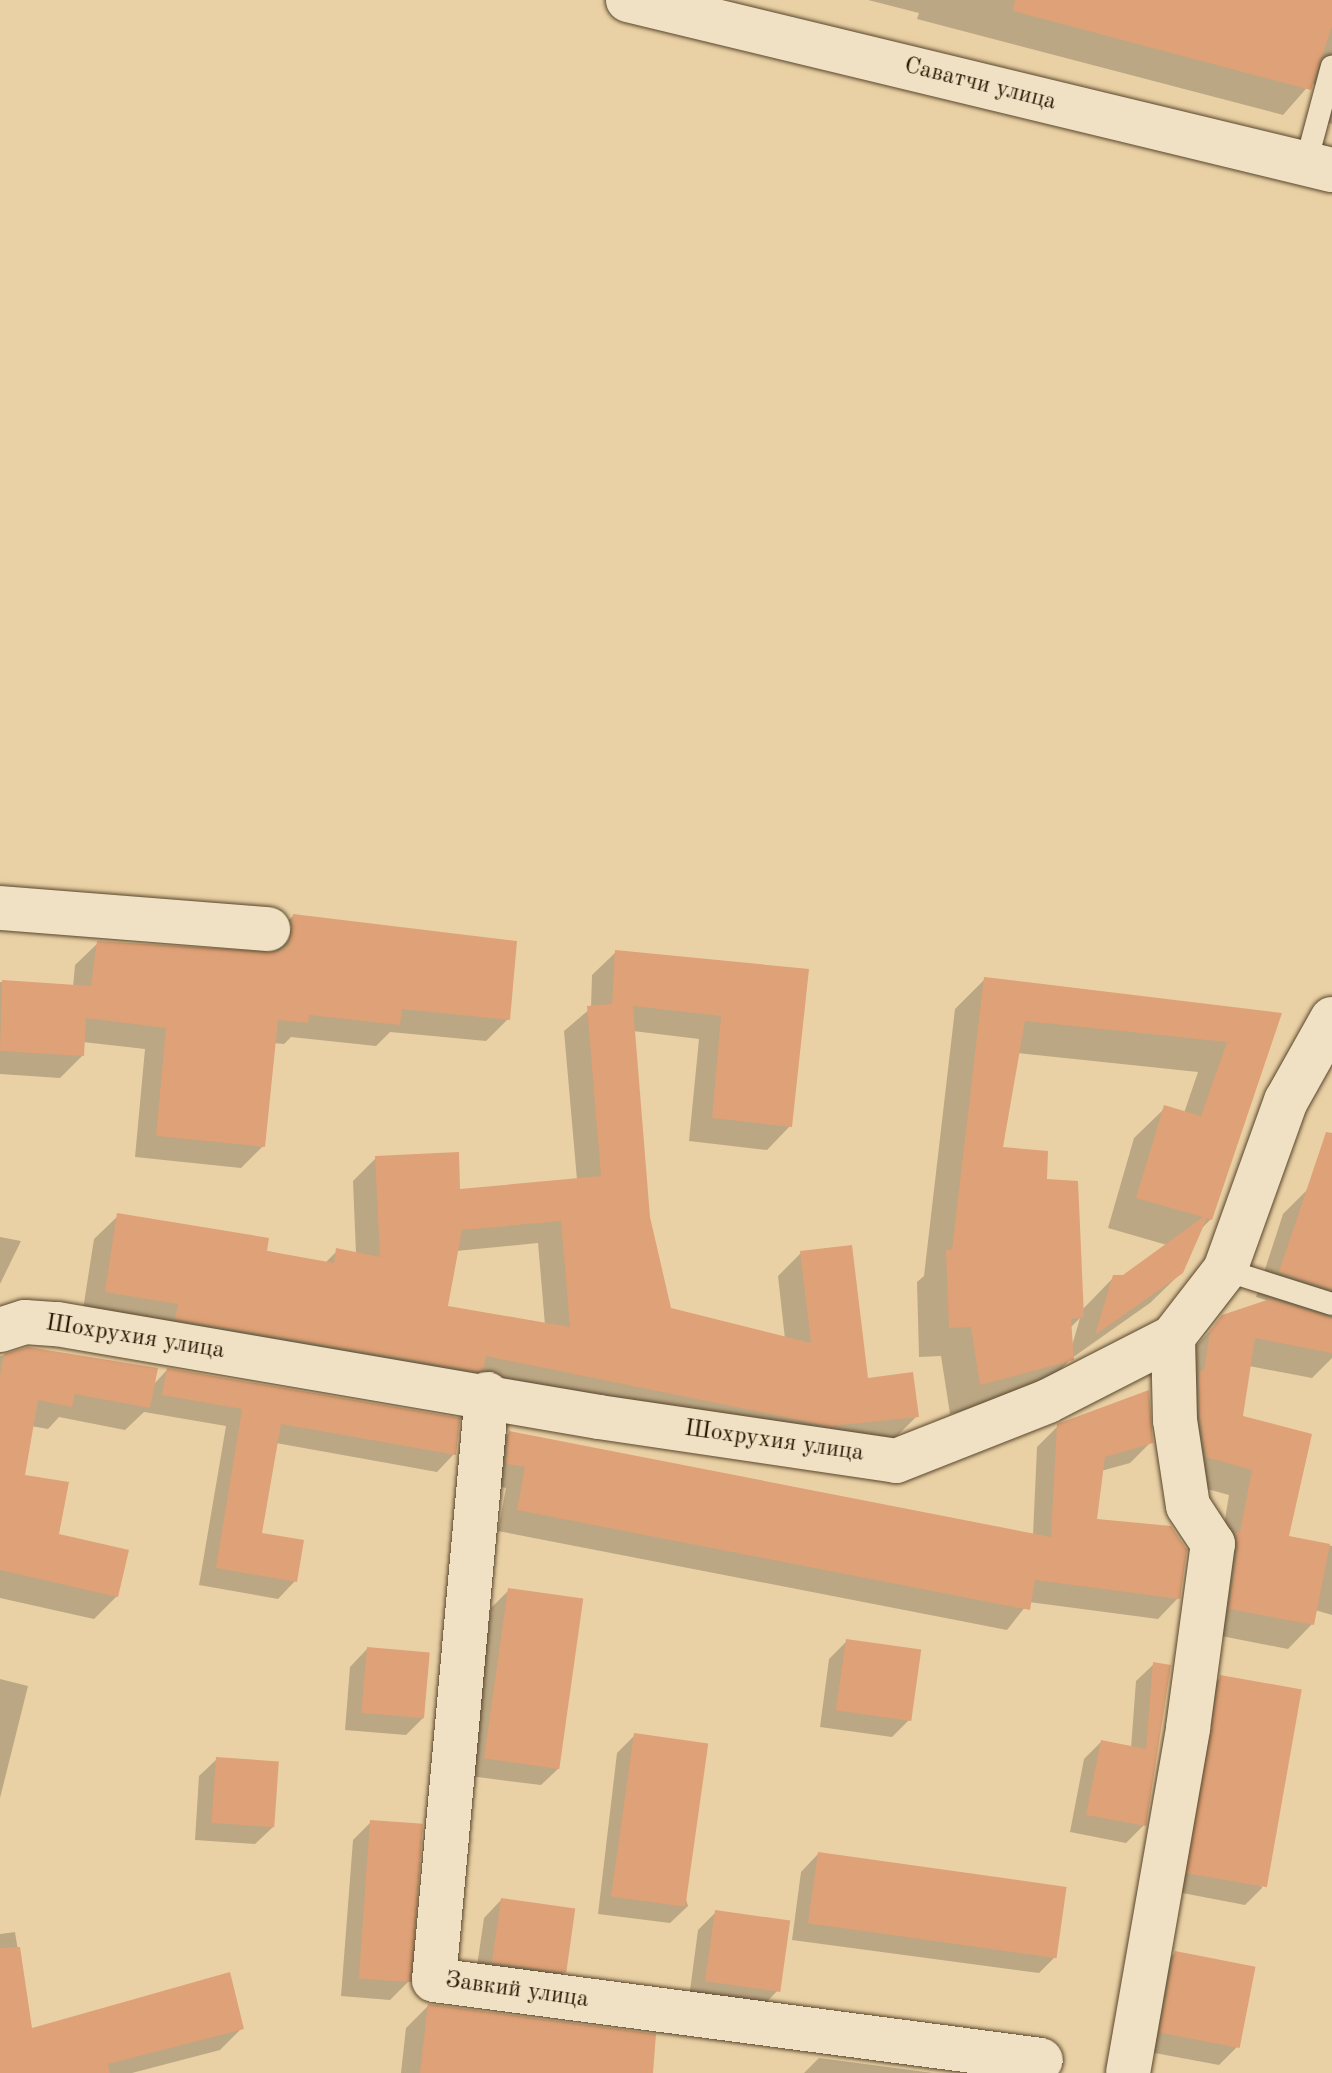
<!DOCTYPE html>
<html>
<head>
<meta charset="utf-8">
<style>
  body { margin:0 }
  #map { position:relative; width:1332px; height:2073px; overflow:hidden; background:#ead1a5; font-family:"Old Standard TT",serif }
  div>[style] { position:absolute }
  .shadow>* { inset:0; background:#0003 }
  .building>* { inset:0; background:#dfa177; transform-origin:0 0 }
  .roads { filter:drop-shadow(0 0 2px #58462c) drop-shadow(0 0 2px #58462c) }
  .service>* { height:22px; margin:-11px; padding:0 11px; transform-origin:11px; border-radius:11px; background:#f1e1c4 }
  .minor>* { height:44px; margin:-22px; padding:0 22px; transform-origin:22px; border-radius:22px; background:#f1e1c4 }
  span { translate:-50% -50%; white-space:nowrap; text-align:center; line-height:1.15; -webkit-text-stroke:6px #f1e1c4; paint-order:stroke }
  .street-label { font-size:24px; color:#281804 }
</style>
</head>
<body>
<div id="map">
  <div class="shadow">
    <i style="clip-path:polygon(868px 0,1332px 0,1332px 124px,1314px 119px,1320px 90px,1312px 82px,1283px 115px,917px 19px,919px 13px)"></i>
    <i style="clip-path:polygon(293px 916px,508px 1019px,486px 1041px,390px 1032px,376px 1046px,291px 1037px,284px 1044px,273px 1043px,263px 1146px,241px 1168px,135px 1157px,145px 1049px,83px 1042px,82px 1056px,60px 1078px,0 1074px,0 982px,73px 987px,75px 965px,98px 943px,269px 955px,271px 938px)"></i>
    <i style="clip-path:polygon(evenodd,616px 952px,806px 971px,790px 1126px,767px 1150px,689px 1141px,699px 1039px,633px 1031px,648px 1217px,669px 1310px,785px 1339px,778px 1276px,801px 1253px,866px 1380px,917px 1416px,893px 1440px,809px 1449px,82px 1316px,94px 1239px,118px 1216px,324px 1264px,337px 1251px,356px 1254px,353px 1181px,376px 1158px,458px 1191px,577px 1180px,564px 1031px,591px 1008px,592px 975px,616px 952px,538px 1243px,545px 1325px,446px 1307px,456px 1251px,538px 1243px)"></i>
    <i style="clip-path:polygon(evenodd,985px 979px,1279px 1015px,1211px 1219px,1200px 1230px,1182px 1272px,1150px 1303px,1072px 1358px,1041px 1389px,950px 1414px,941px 1356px,919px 1357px,917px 1282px,924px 1276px,955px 1009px,985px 979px,1017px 1053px,1198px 1072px,1184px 1113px,1165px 1108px,1134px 1138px,1108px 1228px,1167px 1245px,1123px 1277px,1114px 1277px,1082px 1310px,1045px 1181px,1000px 1149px,1017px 1053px,985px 979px,1080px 1318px,1071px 1349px,1069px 1329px,1080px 1318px)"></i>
    <i style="clip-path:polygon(1308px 1189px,1332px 1197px,1332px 1358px,1312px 1378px,1249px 1366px,1241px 1417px,1287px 1537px,1332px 1546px,1332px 1615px,1315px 1610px,1312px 1624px,1288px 1649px,1206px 1633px,1229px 1495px,1182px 1482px,1186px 1357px,1223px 1317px,1269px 1301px,1256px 1297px,1283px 1214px)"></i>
    <i style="clip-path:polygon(0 1237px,21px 1241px,0 1284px)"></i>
    <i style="clip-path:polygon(42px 1350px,153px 1385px,167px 1370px,454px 1454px,437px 1472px,276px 1443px,260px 1535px,295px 1581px,278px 1599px,199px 1585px,226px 1426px,144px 1412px,125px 1430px,59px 1417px,48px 1429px,31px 1426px,23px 1477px,57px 1535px,117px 1596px,94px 1619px,0 1598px,0 1356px)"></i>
    <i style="clip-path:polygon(1058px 1426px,1151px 1442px,1130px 1463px,1101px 1471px,1095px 1520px,1178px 1598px,1158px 1619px,1029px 1602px,1007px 1630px,498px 1531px,506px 1488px,486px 1484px,489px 1454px,509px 1433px,1033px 1535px,1037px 1447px)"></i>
    <i style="clip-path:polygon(509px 1590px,559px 1768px,541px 1785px,469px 1776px,491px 1608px)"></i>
    <i style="clip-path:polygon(847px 1641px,910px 1719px,892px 1737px,820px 1727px,829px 1659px)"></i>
    <i style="clip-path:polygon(367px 1649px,424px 1717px,406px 1735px,345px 1730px,350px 1667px)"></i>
    <i style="clip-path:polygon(1154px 1664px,1144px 1825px,1126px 1843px,1070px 1832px,1084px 1759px,1101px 1742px,1131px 1748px,1136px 1681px)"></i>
    <i style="clip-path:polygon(1221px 1677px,1262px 1888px,1245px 1905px,1172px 1891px,1204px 1694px)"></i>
    <i style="clip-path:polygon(0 1679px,28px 1686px,0 1798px)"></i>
    <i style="clip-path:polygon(635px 1735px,688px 1906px,670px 1923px,598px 1914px,617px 1753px)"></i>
    <i style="clip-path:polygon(217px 1759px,273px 1827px,255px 1844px,195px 1840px,199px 1776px)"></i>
    <i style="clip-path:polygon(371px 1822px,408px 1982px,390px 2000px,341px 1996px,353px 1840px)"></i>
    <i style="clip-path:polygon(818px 1854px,1056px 1956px,1039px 1973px,792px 1940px,801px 1872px)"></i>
    <i style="clip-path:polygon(501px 1900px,565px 1971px,547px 1989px,475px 1980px,484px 1918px)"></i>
    <i style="clip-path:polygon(716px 1912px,778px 1990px,761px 2008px,689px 1998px,698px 1930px)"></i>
    <i style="clip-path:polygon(15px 1932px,31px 2031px,242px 2028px,220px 2050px,132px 2073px,0 2073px,0 1934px)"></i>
    <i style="clip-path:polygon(1175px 1953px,1237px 2047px,1219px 2065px,1144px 2051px,1158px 1971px)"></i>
    <i style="clip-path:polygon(428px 2006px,651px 2073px,401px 2073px,406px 2028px)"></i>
    <i style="clip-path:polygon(819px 2058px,933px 2073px,804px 2073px)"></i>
  </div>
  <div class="building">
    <i style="clip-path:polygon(1015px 0,1332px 0,1332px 26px,1311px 90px,1013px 11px)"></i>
    <i style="clip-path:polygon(293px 914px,517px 941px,510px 1020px,402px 1009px,400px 1025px,309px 1015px,308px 1023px,278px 1020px,265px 1147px,156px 1136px,166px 1028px,86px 1018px,84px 1056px,0 1051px,2px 980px,91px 986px,97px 941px,278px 952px,289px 945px)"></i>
    <i style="clip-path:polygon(evenodd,615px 950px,809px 969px,792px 1127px,712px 1118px,721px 1016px,633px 1006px,650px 1217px,671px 1308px,811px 1343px,800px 1251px,852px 1245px,868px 1378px,913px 1372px,919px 1417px,829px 1426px,486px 1356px,483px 1370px,478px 1371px,175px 1319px,178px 1304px,105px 1292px,117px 1213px,269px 1238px,267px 1251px,334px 1263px,336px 1248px,380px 1257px,375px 1156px,459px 1152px,460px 1189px,601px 1176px,587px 1006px,612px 1004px,615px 950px,561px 1221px,570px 1327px,448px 1306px,462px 1230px,561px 1221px)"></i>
    <i style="clip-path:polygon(984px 977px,1282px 1013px,1212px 1220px,1207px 1218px,1183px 1273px,1095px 1335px,1113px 1275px,1123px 1275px,1203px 1217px,1136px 1198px,1164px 1105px,1201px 1116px,1227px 1042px,1025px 1021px,1003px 1147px,1048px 1151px,1047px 1179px,1078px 1181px,1084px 1317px,1071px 1319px,1074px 1360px,980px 1385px,971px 1327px,949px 1328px,946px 1250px,952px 1250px)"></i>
    <i style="clip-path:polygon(1326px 1132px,1332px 1133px,1332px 1289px,1279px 1272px)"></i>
    <i style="clip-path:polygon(1270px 1299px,1332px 1318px,1332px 1353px,1255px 1338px,1243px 1416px,1312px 1434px,1289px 1536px,1330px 1544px,1314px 1625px,1229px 1609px,1238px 1547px,1235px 1532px,1240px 1533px,1252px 1470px,1206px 1457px,1200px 1418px,1199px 1372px,1204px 1370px,1210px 1331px,1222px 1315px)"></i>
    <i style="clip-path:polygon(28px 1347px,158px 1368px,150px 1408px,75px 1394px,72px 1407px,38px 1400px,25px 1475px,69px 1482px,59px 1534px,129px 1550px,118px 1597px,0 1570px,0 1376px,4px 1354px)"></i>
    <i style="clip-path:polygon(167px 1368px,460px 1418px,456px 1455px,281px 1424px,262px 1533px,304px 1540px,297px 1582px,216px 1568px,242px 1409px,162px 1395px)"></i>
    <i style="clip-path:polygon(1149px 1390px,1153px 1443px,1105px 1457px,1097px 1519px,1171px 1526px,1187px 1550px,1180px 1599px,1035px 1580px,1030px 1610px,517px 1510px,525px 1467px,506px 1464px,509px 1431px,1051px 1537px,1057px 1424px)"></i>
    <i style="left:508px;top:1588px;width:76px;height:172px;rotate:8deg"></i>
    <i style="left:846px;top:1639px;width:76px;height:72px;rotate:8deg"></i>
    <i style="left:367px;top:1647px;width:63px;height:66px;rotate:5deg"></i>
    <i style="clip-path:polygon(1153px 1662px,1171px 1665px,1146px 1826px,1086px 1815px,1101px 1740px,1146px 1749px)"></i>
    <i style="left:1220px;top:1675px;width:83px;height:201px;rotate:10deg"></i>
    <i style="left:634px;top:1733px;width:75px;height:165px;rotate:8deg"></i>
    <i style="left:216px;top:1757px;width:63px;height:66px;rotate:4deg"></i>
    <i style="left:370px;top:1820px;width:53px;height:159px;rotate:4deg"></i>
    <i style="left:818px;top:1852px;width:251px;height:72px;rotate:8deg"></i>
    <i style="left:501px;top:1898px;width:75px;height:65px;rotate:8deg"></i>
    <i style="left:715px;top:1910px;width:76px;height:72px;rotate:8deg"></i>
    <i style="clip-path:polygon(20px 1947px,32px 2028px,230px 1972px,244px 2029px,108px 2064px,110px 2073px,0 2073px,0 1948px)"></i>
    <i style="left:1175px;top:1951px;width:82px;height:83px;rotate:11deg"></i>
    <i style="clip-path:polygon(428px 2004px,656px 2034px,653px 2073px,420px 2073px)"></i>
  </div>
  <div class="roads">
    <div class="service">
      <i style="left:1306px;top:163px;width:100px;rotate:-75deg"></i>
      <i style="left:1225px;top:1270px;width:112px;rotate:17.6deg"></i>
    </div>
    <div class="minor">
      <i style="left:628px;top:0;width:724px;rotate:13.58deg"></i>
      <i style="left:0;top:908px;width:269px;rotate:4.5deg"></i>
      <i style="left:0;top:1330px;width:26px;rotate:-18deg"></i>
      <i style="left:25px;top:1322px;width:32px;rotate:4deg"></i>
      <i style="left:57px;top:1324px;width:550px;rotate:9.74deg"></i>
      <i style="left:599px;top:1417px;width:300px;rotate:8.4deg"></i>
      <i style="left:896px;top:1461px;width:163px;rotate:-21.5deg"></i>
      <i style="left:1048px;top:1401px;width:140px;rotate:-27.1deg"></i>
      <i style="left:1173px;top:1337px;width:85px;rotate:-52.2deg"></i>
      <i style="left:1225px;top:1270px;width:180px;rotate:-70.2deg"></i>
      <i style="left:1286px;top:1101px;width:94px;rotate:-60.7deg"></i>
      <i style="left:487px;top:1394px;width:588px;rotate:95.17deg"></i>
      <i style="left:434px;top:1980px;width:612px;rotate:7.51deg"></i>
      <i style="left:1128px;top:2073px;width:350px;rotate:-80.1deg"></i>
      <i style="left:1188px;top:1728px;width:186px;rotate:-82.3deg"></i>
      <i style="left:1213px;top:1544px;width:45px;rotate:-123.3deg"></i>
      <i style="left:1188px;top:1506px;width:87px;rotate:-98.6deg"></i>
      <i style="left:1175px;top:1420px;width:83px;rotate:-91.4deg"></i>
    </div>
  </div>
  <div class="street-label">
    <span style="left:980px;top:85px;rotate:14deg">Саватчи улица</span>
    <span style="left:135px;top:1338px;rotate:9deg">Шохрухия улица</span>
    <span style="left:774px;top:1442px;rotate:8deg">Шохрухия улица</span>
    <span style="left:517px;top:1991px;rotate:8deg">Завкий улица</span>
  </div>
</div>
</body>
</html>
